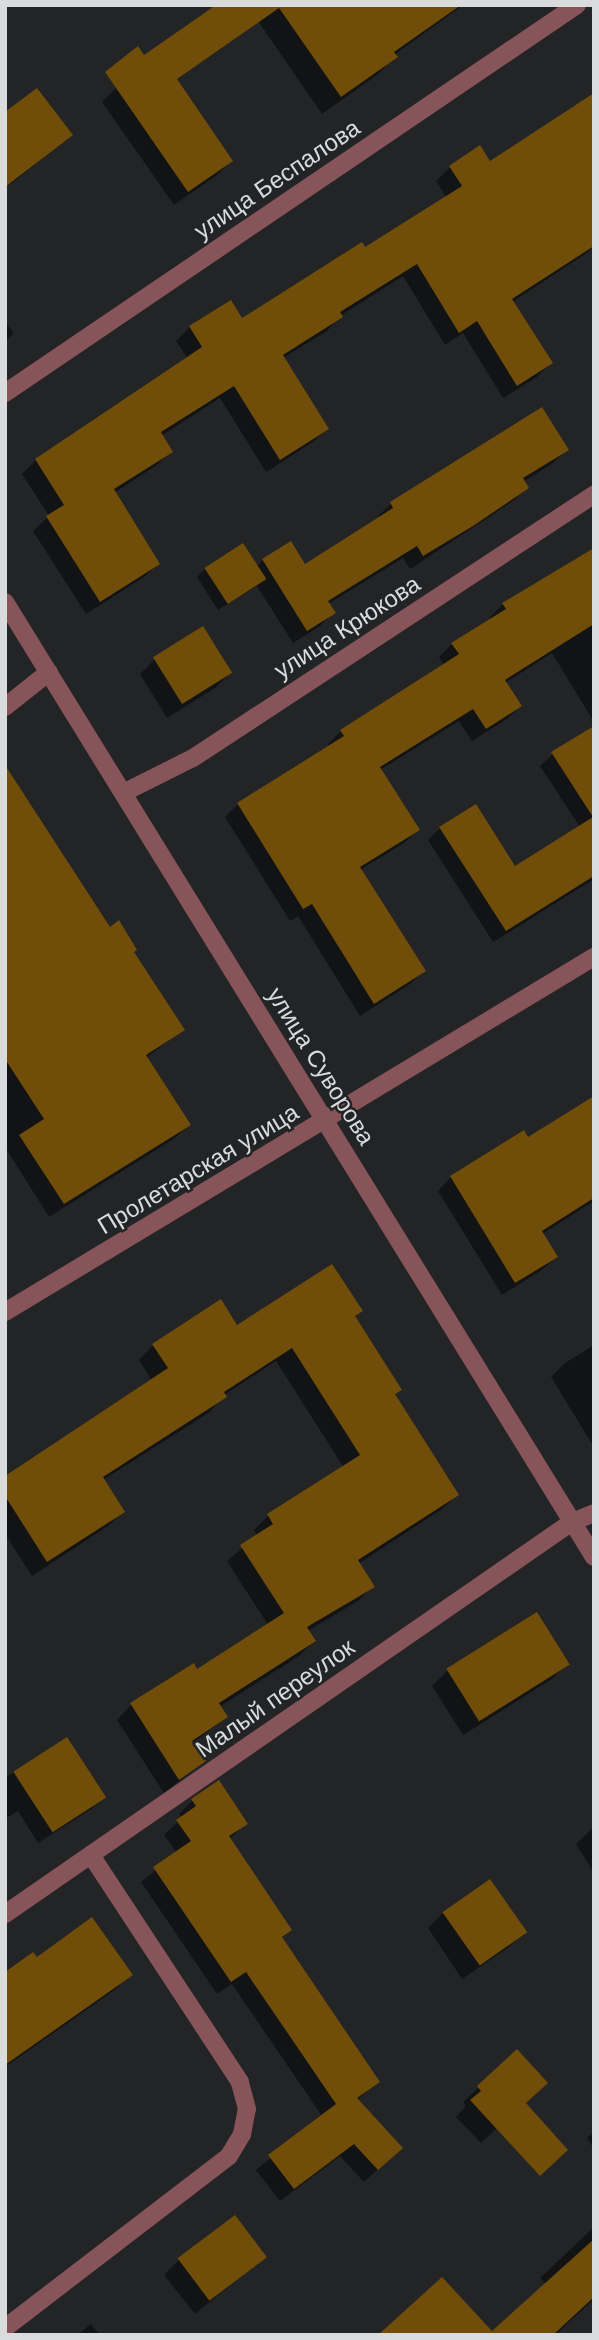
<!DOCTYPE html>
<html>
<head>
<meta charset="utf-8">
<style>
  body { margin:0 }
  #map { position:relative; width:599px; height:2340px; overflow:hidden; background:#222426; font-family:Arial,sans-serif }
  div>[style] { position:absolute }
  .shadow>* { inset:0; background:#0007 }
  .building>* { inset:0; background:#704d09; transform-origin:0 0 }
  .street>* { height:18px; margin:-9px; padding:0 9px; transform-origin:9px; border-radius:9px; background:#875459 }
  span { translate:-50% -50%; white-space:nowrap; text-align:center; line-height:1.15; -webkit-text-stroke:5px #222426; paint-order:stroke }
  .street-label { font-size:24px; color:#dadbdd }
  .frame { position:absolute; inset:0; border:7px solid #dadbdd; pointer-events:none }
</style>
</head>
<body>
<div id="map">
  <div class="shadow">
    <i style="clip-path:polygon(247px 5px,463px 5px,394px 55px,395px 57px,377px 75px,322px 114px)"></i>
    <i style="clip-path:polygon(160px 57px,231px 161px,217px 175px,174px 205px,102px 102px,116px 88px)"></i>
    <i style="clip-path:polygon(71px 135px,11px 184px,5px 176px)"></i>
    <i style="clip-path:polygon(489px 163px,594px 229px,594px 246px,587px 253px,512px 302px,550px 363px,537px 377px,503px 398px,463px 333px,445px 345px,403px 276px,340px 316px,327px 331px,283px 358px,327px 429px,313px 442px,266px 472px,220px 398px,161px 436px,171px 451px,157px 465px,114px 493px,158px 564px,144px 577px,86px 614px,33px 531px,49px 516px,22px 474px,36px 460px,188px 359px,176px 341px,190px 327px,230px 302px,242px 321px,447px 198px,436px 181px,450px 167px)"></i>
    <i style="clip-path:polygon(5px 322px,14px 333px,5px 342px)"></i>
    <i style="clip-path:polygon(541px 409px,567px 449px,553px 463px,523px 482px,527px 487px,513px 501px,410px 569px,403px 558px,328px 604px,334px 612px,320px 626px,293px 643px,257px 586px,218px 610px,197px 577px,205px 569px,256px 567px,263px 560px,305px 566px,379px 519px,377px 517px,391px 504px)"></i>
    <i style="clip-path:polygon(594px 549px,594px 722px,552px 653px,505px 683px,520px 706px,507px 719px,472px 741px,459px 721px,380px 770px,418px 830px,404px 843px,360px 870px,423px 971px,410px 984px,360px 1016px,298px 916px,290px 921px,225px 817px,238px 804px,329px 747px,328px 744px,341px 731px,444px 665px,439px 657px,452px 644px,492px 620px,490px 617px,503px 604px)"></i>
    <i style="clip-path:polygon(155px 659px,230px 673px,215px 688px,167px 718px,140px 674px)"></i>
    <i style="clip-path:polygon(594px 728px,594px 879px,493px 942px,428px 840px,440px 828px,514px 868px,580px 827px,540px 766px,553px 754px)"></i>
    <i style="clip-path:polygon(5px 926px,109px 929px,132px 952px,183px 1029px,146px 1058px,189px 1125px,175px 1138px,49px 1217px,5px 1147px)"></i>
    <i style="clip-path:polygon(594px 1098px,594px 1201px,542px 1234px,556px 1257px,542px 1270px,502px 1295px,438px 1191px,451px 1177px,527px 1139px)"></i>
    <i style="clip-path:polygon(354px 1317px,400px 1389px,394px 1396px,457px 1495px,442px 1509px,358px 1564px,373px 1586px,358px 1601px,308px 1631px,314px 1641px,299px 1656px,219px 1707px,226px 1717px,192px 1744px,204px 1761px,164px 1793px,117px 1720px,131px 1705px,197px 1671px,268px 1625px,227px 1561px,257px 1536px,254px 1530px,268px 1516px,344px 1468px,276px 1361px,224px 1395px,210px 1412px,103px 1480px,123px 1511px,108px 1526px,32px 1576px,5px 1534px,5px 1478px,152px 1381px,139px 1360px,153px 1345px,237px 1327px)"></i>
    <i style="clip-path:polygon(594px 1345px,594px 1447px,551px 1377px,565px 1363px)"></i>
    <i style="clip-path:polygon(567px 1664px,552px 1679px,463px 1735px,432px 1686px,447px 1671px)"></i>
    <i style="clip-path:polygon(67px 1739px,104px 1797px,91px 1809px,38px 1843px,18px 1811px,5px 1819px,5px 1778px)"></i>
    <i style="clip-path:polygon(193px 1800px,246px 1823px,229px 1839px,290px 1929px,281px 1939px,378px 2082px,357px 2100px,387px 2161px,364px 2182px,340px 2156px,280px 2201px,256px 2170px,322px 2116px,232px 1984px,217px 1994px,141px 1882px,177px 1853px,164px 1835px,182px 1818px,179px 1814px)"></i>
    <i style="clip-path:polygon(594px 1827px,594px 1873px,576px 1844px)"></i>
    <i style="clip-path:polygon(490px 1881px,524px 1932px,509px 1947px,462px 1979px,428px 1928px,443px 1913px)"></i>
    <i style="clip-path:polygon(36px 1959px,130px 1975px,116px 1989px,5px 2067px,5px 1975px)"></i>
    <i style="clip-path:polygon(517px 2052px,530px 2098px,481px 2143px,456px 2117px,466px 2106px,463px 2102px)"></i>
    <i style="clip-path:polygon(594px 2132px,594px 2149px,587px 2138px)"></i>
    <i style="clip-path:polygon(594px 2227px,594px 2299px,555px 2335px,382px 2335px,491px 2334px,546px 2284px,540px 2278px)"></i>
    <i style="clip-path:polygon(265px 2257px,195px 2314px,164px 2275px,179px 2260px)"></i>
    <i style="clip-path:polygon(91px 2324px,100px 2335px,77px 2335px)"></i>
  </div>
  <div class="building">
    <i style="clip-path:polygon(216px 5px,461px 5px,394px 52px,398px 57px,341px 97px,279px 8px,177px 79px,233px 161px,188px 192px,105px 72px,138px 46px,144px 55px)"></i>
    <i style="clip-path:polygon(37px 88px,73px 135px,5px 187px,5px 112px)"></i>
    <i style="clip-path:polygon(594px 93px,594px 246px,512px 299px,553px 363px,517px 386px,477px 321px,459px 333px,417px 264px,340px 312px,343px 317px,283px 355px,329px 429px,280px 460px,234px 386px,161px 432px,173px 452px,114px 489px,160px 564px,100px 602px,46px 516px,64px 505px,35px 459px,202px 347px,189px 326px,231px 300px,242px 318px,362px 242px,365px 247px,462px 186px,449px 166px,480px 145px,490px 161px)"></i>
    <i style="clip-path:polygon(542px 407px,569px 450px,523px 478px,529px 488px,473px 526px,423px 556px,417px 546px,328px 601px,336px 613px,307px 631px,262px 559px,291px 541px,305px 564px,393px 508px,390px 502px)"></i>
    <i style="left:243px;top:543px;width:43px;height:46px;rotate:57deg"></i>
    <i style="clip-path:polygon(594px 548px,594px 624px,505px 680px,522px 706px,486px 729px,473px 709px,380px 767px,420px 830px,360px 867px,426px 971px,374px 1004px,312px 904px,303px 909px,237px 803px,344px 736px,340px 730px,459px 654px,451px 643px,506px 609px,502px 603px)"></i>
    <i style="left:203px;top:626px;width:55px;height:59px;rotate:58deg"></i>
    <i style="clip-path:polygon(594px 726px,594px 876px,506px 931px,439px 827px,476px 804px,515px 866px,593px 817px,551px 752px)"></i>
    <i style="clip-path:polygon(5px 765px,110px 927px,119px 920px,137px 950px,134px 952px,185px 1030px,146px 1055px,191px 1125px,64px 1204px,19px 1135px,44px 1119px,5px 1059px)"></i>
    <i style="clip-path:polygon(594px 1096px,594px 1198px,542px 1231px,558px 1257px,515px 1283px,450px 1176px,524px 1130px,528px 1137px)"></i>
    <i style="clip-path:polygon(332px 1264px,363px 1311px,355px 1316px,402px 1390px,395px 1394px,459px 1495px,358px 1560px,375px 1587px,307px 1627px,316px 1641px,219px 1703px,228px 1717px,192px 1741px,206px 1761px,179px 1780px,130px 1703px,194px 1663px,197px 1669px,284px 1613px,240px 1545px,273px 1524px,267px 1514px,360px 1455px,292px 1348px,224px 1392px,227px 1397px,103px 1477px,125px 1512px,47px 1562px,5px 1496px,5px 1476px,168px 1368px,152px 1344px,221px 1299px,237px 1325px)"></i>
    <i style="left:537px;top:1612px;width:62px;height:107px;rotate:58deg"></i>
    <i style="left:67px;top:1737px;width:72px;height:64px;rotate:57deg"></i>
    <i style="clip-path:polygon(219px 1780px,248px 1824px,229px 1836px,292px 1930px,282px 1937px,380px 2082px,357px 2098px,403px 2148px,378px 2170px,354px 2144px,294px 2189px,268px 2155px,336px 2104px,246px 1972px,231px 1982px,153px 1867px,191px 1841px,176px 1820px,196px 1806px,191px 1799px)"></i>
    <i style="left:490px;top:1879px;width:65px;height:58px;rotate:55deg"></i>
    <i style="clip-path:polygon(92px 1917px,133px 1975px,5px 2065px,5px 1972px,33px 1952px,37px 1957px)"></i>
    <i style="clip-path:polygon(517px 2049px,548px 2083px,526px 2103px,568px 2150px,540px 2176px,470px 2100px,481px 2091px,477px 2086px)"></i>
    <i style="left:235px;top:2215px;width:53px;height:72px;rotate:53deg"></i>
    <i style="clip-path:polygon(594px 2239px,594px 2297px,553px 2335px,378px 2335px,442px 2277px,492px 2331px)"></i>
  </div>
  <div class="street">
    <i style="left:5px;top:393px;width:691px;rotate:-34.15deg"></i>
    <i style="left:5px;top:602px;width:1122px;rotate:58.34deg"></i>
    <i style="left:5px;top:707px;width:56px;rotate:-38.5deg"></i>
    <i style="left:123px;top:793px;width:78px;rotate:-26.6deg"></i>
    <i style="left:193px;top:758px;width:480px;rotate:-33.3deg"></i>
    <i style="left:5px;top:1312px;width:688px;rotate:-31.08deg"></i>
    <i style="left:5px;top:1914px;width:689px;rotate:-34.66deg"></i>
    <i style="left:572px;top:1522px;width:24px;rotate:-22deg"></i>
    <i style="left:5px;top:2328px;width:282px;rotate:-37.5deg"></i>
    <i style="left:229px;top:2156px;width:26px;rotate:-59deg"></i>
    <i style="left:242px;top:2134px;width:25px;rotate:-79deg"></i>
    <i style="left:247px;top:2109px;width:28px;rotate:-105deg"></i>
    <i style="left:240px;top:2082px;width:272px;rotate:-123.3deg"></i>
  </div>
  <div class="street-label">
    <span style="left:277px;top:179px;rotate:-34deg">улица Беспалова</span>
    <span style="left:347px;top:627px;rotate:-33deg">улица Крюкова</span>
    <span style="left:321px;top:1066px;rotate:58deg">улица Суворова</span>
    <span style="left:198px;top:1169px;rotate:-31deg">Пролетарская улица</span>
    <span style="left:275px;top:1698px;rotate:-35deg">Малый переулок</span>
  </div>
  <div class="frame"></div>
</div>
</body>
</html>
